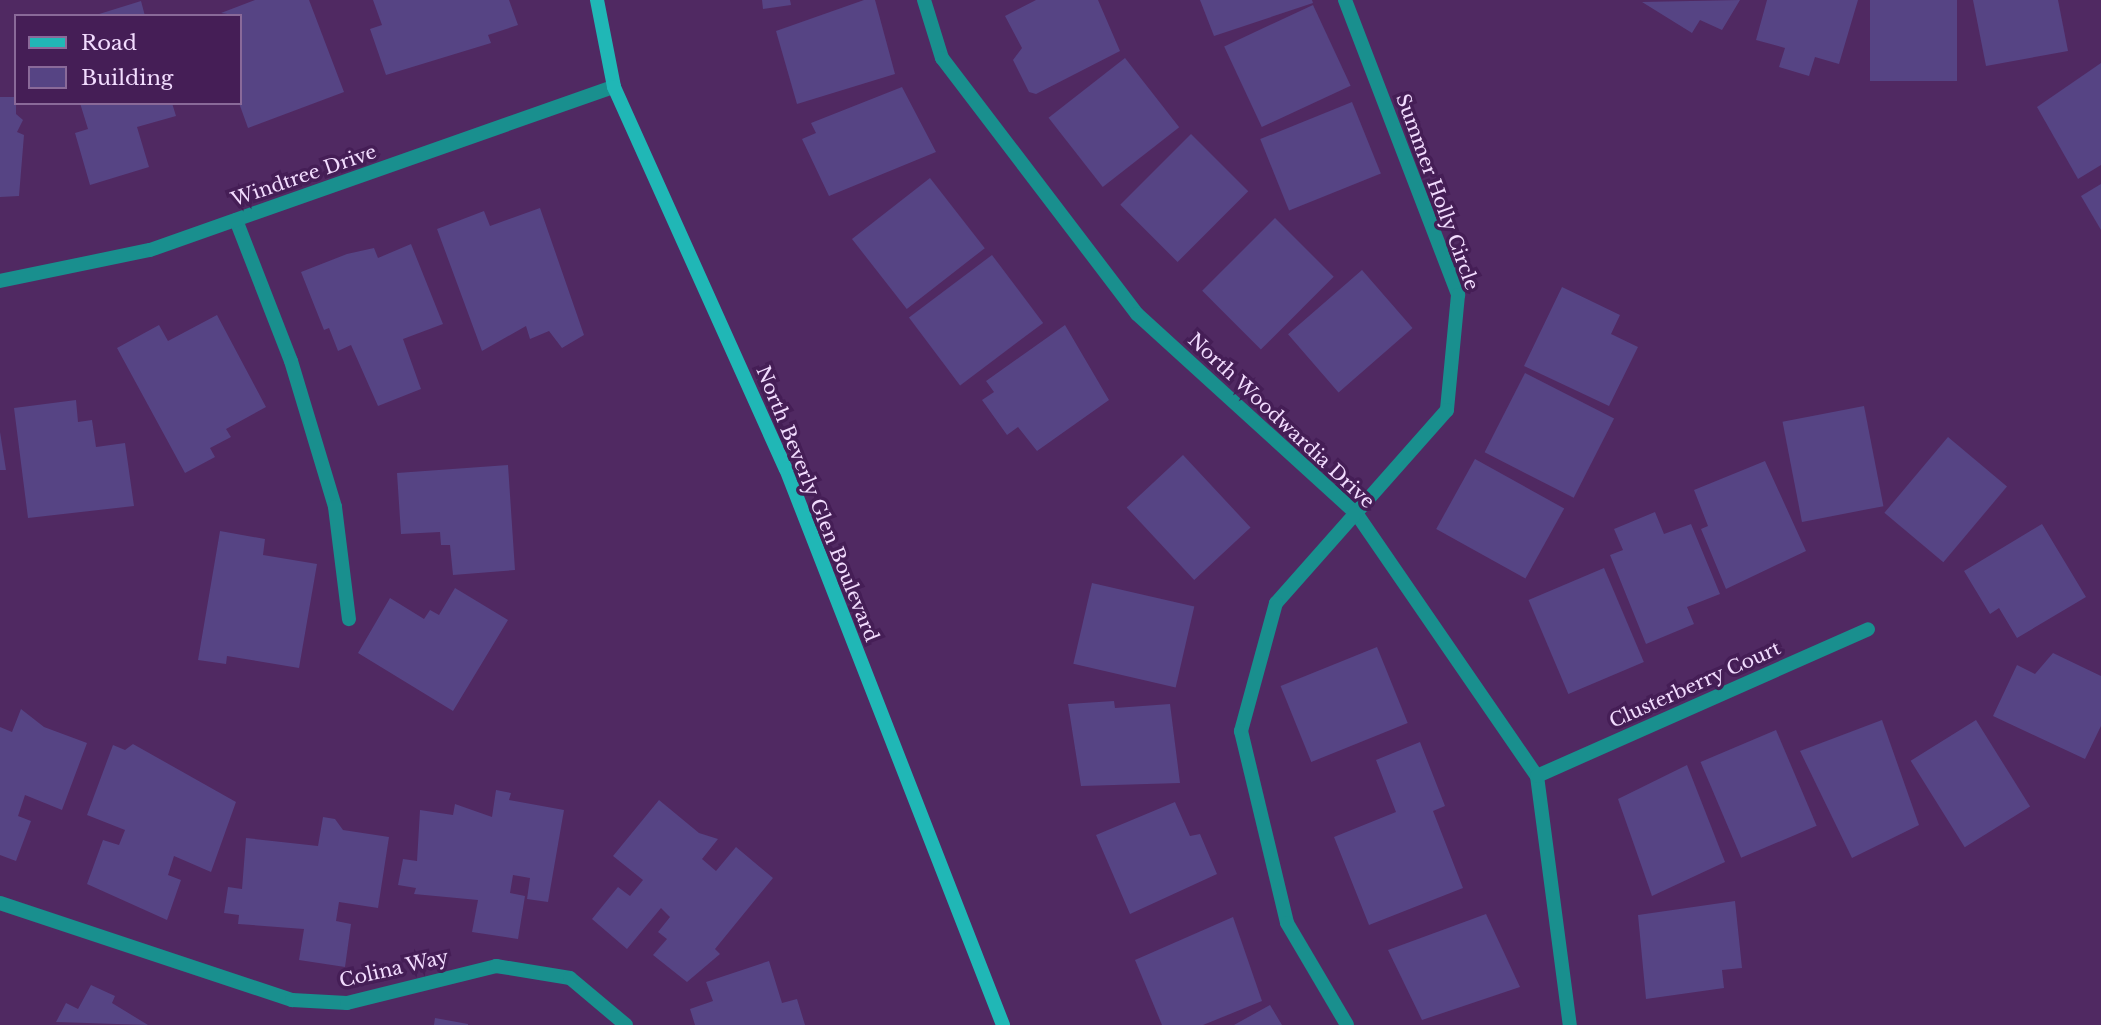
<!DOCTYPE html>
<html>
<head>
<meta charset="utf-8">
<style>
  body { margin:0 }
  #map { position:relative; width:2101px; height:1025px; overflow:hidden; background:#502962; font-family:"Libre Baskerville",serif }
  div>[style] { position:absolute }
  .building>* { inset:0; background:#564484; transform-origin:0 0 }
  .service>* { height:14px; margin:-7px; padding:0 7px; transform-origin:7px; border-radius:7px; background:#198f8e }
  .minor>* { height:14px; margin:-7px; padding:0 7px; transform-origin:7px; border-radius:7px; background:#198f8e }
  .secondary>* { height:14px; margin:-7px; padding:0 7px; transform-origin:7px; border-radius:7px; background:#20b7b6 }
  span { translate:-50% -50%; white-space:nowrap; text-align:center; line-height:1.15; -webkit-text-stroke:7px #451e56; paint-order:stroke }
  .street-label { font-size:19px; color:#f2dcfe }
  .legend { position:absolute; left:14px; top:14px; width:228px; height:91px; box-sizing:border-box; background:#451e56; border:2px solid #8a6a99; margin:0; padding:9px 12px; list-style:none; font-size:21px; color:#f2dcfe }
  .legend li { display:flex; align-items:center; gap:14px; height:35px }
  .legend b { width:35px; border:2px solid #8a6a99 }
</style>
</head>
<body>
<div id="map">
  <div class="building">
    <i style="clip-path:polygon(255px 0,309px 0,344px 92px,248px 128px,239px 103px,240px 16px,221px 13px)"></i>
    <i style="clip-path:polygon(373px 0,509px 0,518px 25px,488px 35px,491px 43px,386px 75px,370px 29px,382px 25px)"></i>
    <i style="clip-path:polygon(762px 0,790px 0,791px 5px,763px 9px)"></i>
    <i style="clip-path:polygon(864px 0,875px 0,895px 74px,797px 104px,776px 31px)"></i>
    <i style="clip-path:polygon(1036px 0,1098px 0,1120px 51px,1036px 94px,1029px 92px,1013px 60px,1022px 48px,1005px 16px)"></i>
    <i style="clip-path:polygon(1200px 0,1312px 0,1313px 3px,1214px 36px)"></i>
    <i style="clip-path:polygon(1740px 0,1722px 30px,1700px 20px,1692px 33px,1642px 2px)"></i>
    <i style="clip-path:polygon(1767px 0,1858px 0,1839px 64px,1815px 57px,1809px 76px,1779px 67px,1785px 48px,1756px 40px)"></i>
    <i style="left:1870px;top:0;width:87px;height:81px"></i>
    <i style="clip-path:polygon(1973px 0,2058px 0,2068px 51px,1986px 66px)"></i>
    <i style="clip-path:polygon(141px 1px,145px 16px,96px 16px,96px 15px)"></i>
    <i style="left:1313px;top:5px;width:89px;height:98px;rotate:65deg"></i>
    <i style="left:1125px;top:58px;width:88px;height:97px;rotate:52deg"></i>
    <i style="clip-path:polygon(2101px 63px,2101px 165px,2078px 179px,2037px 107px)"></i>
    <i style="clip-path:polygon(902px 87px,936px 152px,829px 196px,802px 139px,816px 133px,811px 123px)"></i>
    <i style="clip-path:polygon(0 97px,16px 97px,16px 114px,23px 120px,17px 132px,24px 135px,19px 196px,0 197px)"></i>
    <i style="left:1352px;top:102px;width:77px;height:99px;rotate:68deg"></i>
    <i style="clip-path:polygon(80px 103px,172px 103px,176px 116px,137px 127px,149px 167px,90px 185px,75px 133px,88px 129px)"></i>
    <i style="left:1191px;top:134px;width:81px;height:100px;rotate:45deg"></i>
    <i style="left:930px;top:178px;width:89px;height:99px;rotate:52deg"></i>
    <i style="clip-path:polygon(2101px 184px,2101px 230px,2081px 196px)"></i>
    <i style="clip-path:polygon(540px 208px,584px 335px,562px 348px,549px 331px,530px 339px,526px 326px,482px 351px,437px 229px,484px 211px,490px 226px)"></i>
    <i style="left:1275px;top:218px;width:83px;height:103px;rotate:45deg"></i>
    <i style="clip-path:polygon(411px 244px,443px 324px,403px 339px,421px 389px,378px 406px,351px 345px,338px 351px,329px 328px,324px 330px,301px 272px,347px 254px,374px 248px,378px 258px)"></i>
    <i style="left:992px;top:255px;width:85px;height:104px;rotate:53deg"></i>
    <i style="left:1362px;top:270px;width:77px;height:98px;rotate:49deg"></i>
    <i style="clip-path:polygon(1562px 287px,1620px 315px,1611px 334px,1638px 347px,1609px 406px,1524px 366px)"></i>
    <i style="clip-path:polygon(217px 315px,266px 407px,226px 429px,231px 437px,210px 448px,215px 457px,185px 473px,117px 348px,159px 325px,168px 341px)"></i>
    <i style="clip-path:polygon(1065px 325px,1109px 400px,1037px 451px,1018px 427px,1007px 435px,982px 400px,994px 392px,986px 381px)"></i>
    <i style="left:1525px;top:373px;width:100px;height:89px;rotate:27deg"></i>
    <i style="clip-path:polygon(76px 400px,78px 422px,92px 420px,96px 447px,125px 443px,134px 506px,28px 518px,14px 408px)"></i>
    <i style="left:1864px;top:406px;width:102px;height:83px;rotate:79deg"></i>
    <i style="clip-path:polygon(0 432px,6px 470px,0 470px)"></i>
    <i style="left:1948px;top:437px;width:77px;height:99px;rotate:40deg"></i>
    <i style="left:1183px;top:455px;width:99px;height:77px;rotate:47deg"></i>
    <i style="left:1475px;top:459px;width:102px;height:80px;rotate:29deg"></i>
    <i style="clip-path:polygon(1765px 461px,1806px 551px,1726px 589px,1701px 529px,1708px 526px,1694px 490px)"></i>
    <i style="clip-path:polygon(508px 465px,515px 570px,453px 575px,450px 545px,441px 545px,440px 532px,401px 534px,397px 473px)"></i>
    <i style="clip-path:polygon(1655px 512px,1664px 534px,1691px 524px,1720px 594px,1687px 607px,1694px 624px,1646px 644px,1610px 555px,1623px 550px,1614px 529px)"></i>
    <i style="clip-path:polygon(2042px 524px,2086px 597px,2017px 638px,1999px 608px,1990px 614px,1964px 571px)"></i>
    <i style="clip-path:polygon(220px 531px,265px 539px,263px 555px,317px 564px,299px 668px,227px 656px,226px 664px,198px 660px)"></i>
    <i style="left:1604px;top:568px;width:102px;height:82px;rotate:67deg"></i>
    <i style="left:1092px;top:583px;width:105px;height:83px;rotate:13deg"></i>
    <i style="clip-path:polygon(455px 588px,508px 620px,453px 711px,358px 653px,390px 598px,424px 619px,430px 610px,439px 615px)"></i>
    <i style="left:1377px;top:647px;width:82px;height:104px;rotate:68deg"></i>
    <i style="clip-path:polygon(2053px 653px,2101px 676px,2101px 726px,2085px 759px,1993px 716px,2017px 665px,2035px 674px)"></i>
    <i style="clip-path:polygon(1114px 701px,1115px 708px,1170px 704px,1180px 783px,1081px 786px,1068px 704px)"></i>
    <i style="clip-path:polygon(21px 709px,44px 727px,87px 743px,62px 810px,25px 795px,18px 816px,31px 821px,16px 861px,0 855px,0 727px,12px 732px)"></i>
    <i style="clip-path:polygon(1882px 720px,1919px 825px,1852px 858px,1800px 751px)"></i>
    <i style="left:1976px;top:720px;width:102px;height:77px;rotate:58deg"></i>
    <i style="left:1776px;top:730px;width:104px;height:82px;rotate:67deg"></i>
    <i style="clip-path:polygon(1420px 742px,1445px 806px,1433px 811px,1463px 888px,1369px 925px,1334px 837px,1396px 812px,1376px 760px)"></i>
    <i style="clip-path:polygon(133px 744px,236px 802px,211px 872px,174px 856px,168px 875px,181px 880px,167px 920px,87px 884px,103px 840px,119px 845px,125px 830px,87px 815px,113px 745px,125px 750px)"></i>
    <i style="clip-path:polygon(1687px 765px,1725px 862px,1652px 896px,1618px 799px)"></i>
    <i style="clip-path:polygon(496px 790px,511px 793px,509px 800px,564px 810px,548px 902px,527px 899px,530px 878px,513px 875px,510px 893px,525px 896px,518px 939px,472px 932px,478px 900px,414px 894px,416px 888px,398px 885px,403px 859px,417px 861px,420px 810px,453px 815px,455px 804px,492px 817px)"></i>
    <i style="clip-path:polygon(659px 800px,699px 833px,718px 839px,702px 859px,716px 871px,736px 847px,773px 878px,715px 949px,720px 954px,687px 982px,653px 955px,667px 939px,658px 932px,670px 917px,661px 908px,627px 949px,592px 919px,618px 887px,630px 896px,643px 880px,613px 856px)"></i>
    <i style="clip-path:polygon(1175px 802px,1190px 836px,1200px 834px,1217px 874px,1130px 914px,1096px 835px)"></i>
    <i style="clip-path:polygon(323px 817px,335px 819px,343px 830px,389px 837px,378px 908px,339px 902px,336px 921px,351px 924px,345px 967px,299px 960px,304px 929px,238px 924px,239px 915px,224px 913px,228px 887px,242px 889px,246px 838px,318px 846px)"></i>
    <i style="clip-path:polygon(1735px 901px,1742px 968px,1722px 970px,1724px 988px,1646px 999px,1638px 915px)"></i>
    <i style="clip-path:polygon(1486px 914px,1520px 987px,1422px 1020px,1388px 950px)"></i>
    <i style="clip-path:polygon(1233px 917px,1262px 1001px,1203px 1025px,1162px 1025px,1135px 960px)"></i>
    <i style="clip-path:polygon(769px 961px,782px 1003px,797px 999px,805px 1025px,695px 1025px,690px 1009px,713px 1001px,706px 982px)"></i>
    <i style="clip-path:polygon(91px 985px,115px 996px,112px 1003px,148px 1025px,56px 1022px,66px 1003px,78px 1009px)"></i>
    <i style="clip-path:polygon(1270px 1005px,1282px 1025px,1234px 1025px)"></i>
    <i style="clip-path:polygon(435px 1018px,468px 1024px,468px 1025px,434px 1025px)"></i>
  </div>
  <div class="service">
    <i style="left:236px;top:220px;width:151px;rotate:68.7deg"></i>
    <i style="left:291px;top:361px;width:152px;rotate:73.2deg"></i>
    <i style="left:335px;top:507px;width:113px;rotate:82.9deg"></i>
  </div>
  <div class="minor">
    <i style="left:924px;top:0;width:61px;rotate:72.8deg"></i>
    <i style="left:942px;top:58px;width:322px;rotate:52.7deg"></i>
    <i style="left:1137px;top:314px;width:296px;rotate:42.3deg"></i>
    <i style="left:1356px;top:513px;width:319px;rotate:55.5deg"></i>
    <i style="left:1537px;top:776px;width:251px;rotate:82.5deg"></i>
    <i style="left:1345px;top:0;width:316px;rotate:69deg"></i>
    <i style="left:1458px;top:295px;width:116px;rotate:95.5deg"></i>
    <i style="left:1447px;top:410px;width:258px;rotate:131.5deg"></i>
    <i style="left:1276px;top:603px;width:133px;rotate:105.3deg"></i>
    <i style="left:1241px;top:731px;width:197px;rotate:76.5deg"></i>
    <i style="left:1287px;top:923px;width:118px;rotate:59.5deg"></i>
    <i style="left:0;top:281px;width:153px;rotate:-11.7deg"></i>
    <i style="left:150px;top:250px;width:492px;rotate:-19.4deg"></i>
    <i style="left:1537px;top:776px;width:362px;rotate:-23.9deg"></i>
    <i style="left:0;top:903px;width:308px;rotate:18.4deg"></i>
    <i style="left:292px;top:1000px;width:55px;rotate:3.1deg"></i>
    <i style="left:347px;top:1003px;width:154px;rotate:-13.9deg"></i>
    <i style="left:496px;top:966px;width:75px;rotate:9.2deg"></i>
    <i style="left:570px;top:978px;width:73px;rotate:40deg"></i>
  </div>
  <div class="secondary">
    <i style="left:597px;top:0;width:89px;rotate:78.9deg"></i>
    <i style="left:614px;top:87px;width:419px;rotate:65.8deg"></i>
    <i style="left:786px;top:469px;width:597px;rotate:68.68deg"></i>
  </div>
  <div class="street-label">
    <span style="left:304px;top:176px;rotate:-19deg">Windtree Drive</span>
    <span style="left:1437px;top:192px;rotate:70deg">Summer Holly Circle</span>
    <span style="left:1281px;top:421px;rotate:43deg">North Woodwardia Drive</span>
    <span style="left:817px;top:504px;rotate:68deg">North Beverly Glen Boulevard</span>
    <span style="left:1695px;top:685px;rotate:-24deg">Clusterberry Court</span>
    <span style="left:394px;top:969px;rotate:-13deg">Colina Way</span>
  </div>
  <ul class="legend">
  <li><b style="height:9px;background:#20b7b6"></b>Road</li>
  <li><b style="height:19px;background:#564484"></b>Building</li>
  </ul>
</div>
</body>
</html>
